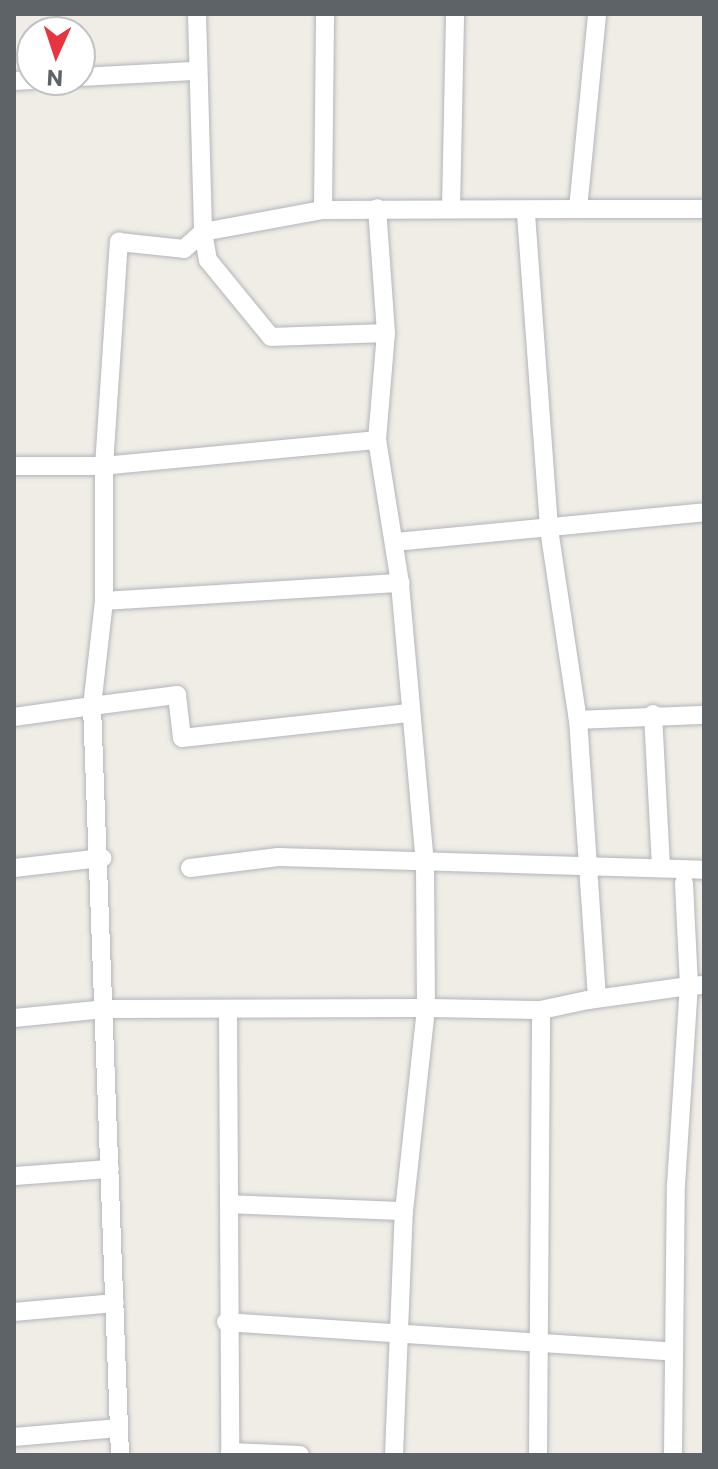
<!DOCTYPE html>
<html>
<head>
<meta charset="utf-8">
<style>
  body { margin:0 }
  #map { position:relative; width:718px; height:1469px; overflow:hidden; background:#f0ede7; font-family:Commissioner,sans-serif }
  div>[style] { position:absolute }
  .roads { filter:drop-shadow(0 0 2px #b2b5b9) drop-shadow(0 0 2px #b2b5b9) }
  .street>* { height:18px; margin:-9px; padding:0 9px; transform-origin:9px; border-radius:9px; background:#fff }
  span { translate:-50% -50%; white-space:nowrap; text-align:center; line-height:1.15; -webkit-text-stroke:6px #fff; paint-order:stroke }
  .frame { position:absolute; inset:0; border:16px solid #5e6367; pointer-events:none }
  .north { position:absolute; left:16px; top:16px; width:80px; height:80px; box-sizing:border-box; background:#fff; border:2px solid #bfc1c2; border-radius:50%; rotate:183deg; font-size:22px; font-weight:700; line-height:32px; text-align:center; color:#5e6367 }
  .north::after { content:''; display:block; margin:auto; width:28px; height:36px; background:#e9343f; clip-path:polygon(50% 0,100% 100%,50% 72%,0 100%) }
</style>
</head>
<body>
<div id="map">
  <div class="roads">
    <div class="street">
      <i style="left:197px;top:14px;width:218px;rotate:88.4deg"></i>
      <i style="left:203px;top:232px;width:122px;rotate:-10.4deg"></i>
      <i style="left:323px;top:210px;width:255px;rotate:-0.2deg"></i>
      <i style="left:578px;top:209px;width:196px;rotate:-84.4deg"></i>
      <i style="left:80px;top:77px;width:113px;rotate:-3deg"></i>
      <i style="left:14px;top:81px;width:18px;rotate:-3deg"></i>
      <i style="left:451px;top:208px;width:194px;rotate:-88.8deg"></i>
      <i style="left:578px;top:209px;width:126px"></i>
      <i style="left:323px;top:210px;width:196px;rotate:-89.4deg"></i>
      <i style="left:526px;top:214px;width:316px;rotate:85.8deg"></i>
      <i style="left:549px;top:529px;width:193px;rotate:81.4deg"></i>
      <i style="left:377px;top:440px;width:274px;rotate:174.6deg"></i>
      <i style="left:104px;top:466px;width:225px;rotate:-86.2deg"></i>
      <i style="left:119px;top:242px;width:65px;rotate:6.1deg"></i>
      <i style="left:184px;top:249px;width:25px;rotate:-42deg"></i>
      <i style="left:203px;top:232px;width:28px;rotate:80deg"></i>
      <i style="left:208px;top:260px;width:99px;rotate:50.7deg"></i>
      <i style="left:271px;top:337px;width:115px;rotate:-2deg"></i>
      <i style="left:14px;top:466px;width:90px"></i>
      <i style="left:104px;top:466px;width:135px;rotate:90deg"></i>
      <i style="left:104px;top:601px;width:106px;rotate:96.5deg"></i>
      <i style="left:92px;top:706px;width:79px;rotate:172deg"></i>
      <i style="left:395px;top:542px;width:310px;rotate:-5.5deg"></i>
      <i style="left:104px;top:601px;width:297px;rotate:-3.5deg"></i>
      <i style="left:653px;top:714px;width:154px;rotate:87deg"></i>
      <i style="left:14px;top:868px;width:89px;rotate:-6.5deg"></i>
      <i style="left:190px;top:868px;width:89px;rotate:-7.1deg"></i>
      <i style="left:278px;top:857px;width:426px;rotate:1.7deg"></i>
      <i style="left:588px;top:1000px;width:102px;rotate:-7.9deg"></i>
      <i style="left:689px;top:986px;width:103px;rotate:-92.8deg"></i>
      <i style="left:228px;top:1009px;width:446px;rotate:89.7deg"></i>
      <i style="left:14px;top:1018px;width:91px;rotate:-5.6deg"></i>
      <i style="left:105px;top:1009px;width:321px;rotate:-0.2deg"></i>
      <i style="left:426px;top:1008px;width:144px;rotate:-90.4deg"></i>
      <i style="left:425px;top:864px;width:282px;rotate:-95.1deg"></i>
      <i style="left:400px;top:583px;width:145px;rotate:-99.1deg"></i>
      <i style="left:377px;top:440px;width:107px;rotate:-85.2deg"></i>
      <i style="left:386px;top:333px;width:125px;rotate:-94.1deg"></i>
      <i style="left:14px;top:1176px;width:96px;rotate:-4.2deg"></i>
      <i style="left:229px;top:1204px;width:175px;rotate:2.3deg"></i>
      <i style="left:14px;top:1312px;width:101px;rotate:-5.1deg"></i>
      <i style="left:226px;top:1322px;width:449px;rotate:3.8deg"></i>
      <i style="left:14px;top:1437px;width:105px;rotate:-4.9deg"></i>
      <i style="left:230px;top:1452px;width:70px;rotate:2.5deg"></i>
      <i style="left:120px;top:1455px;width:750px;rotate:-92.14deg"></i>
      <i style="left:92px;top:706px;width:86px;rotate:-7.4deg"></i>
      <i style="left:177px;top:695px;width:43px;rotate:83.4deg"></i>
      <i style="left:182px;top:738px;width:228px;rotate:-6.3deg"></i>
      <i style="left:394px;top:1455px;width:244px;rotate:-87.7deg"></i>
      <i style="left:404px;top:1211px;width:204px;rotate:-83.8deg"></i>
      <i style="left:426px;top:1008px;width:115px;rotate:1deg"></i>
      <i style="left:538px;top:1455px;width:445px;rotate:-89.6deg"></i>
      <i style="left:541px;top:1010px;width:57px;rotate:-12.1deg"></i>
      <i style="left:597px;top:998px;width:279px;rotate:-93.9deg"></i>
      <i style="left:578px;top:720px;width:126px;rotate:-2.3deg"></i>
      <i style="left:673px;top:1455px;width:270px;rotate:-89.4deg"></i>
      <i style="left:676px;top:1185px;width:199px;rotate:-86.3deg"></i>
      <i style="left:689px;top:986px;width:15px;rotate:-4deg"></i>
    </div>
  </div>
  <div class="frame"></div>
  <div class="north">N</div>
</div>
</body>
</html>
